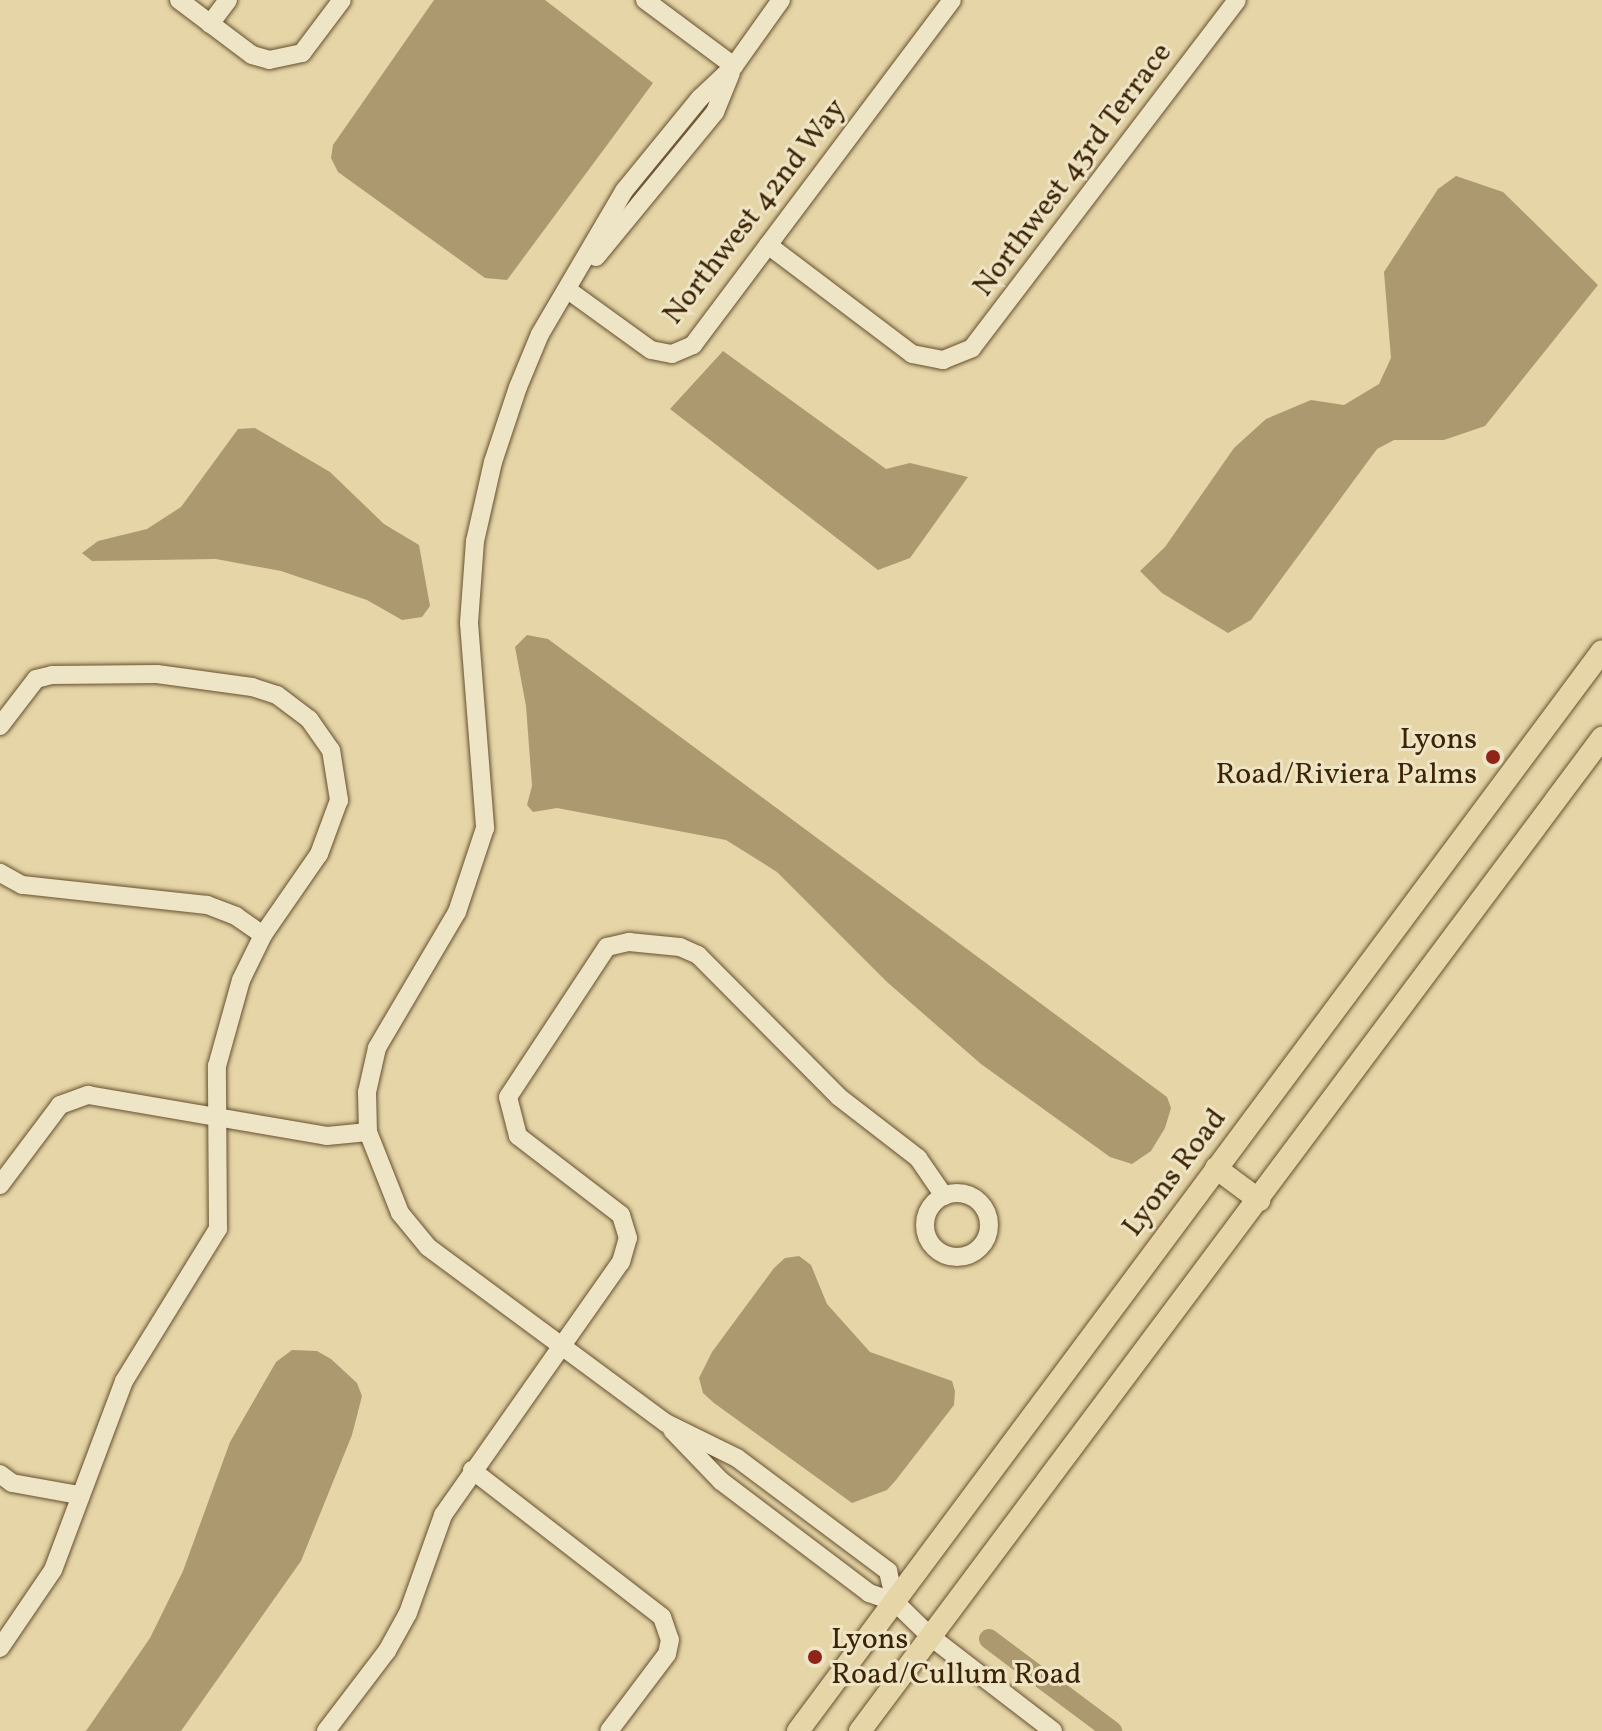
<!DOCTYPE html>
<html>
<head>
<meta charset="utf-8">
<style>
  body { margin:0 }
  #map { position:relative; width:1602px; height:1731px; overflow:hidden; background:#e5d5a7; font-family:Vollkorn,serif }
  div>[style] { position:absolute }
  .water>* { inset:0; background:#ac9970 }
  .canal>* { height:20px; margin:-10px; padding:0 10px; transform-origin:10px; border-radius:10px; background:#ac9970 }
  .roads { filter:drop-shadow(0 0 2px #67502e) drop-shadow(0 0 2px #67502e) }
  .minor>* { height:18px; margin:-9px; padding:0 9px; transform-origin:9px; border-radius:9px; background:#eee4c6 }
  .minor>.ring { margin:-9px; padding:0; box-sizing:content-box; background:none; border:18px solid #eee4c6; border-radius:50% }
  .major>* { height:22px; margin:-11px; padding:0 11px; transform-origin:11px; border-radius:11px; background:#e5d5a7 }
  .dots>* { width:22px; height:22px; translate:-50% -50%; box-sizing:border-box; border:4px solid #eee4c6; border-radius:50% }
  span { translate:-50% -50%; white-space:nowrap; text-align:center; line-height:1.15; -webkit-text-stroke:6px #eee4c6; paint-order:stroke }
  .street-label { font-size:30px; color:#3d2405 }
  .poi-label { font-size:30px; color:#3d2405 }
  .right { translate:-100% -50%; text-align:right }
  .left { translate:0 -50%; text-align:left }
</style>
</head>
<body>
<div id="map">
  <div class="water">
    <i style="clip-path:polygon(434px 0,545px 0,653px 83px,507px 280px,485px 278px,338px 172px,331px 158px,333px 145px)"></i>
    <i style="clip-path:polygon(1456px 176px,1503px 192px,1598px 285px,1485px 426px,1444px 440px,1394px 440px,1377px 449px,1251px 620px,1228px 633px,1162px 593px,1140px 571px,1165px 547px,1234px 448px,1266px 419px,1311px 400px,1344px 405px,1379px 384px,1391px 358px,1384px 272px,1438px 189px)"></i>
    <i style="clip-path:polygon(723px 351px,886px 469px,910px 463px,968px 477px,910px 558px,878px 570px,670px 409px)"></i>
    <i style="clip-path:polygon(255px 428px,330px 472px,384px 524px,419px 545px,430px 606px,422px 617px,402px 620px,367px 600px,281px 571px,216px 559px,92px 561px,82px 553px,98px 541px,147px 529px,181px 507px,238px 429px)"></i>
    <i style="clip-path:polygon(527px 635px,548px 639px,1167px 1097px,1171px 1108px,1165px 1128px,1151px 1151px,1132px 1164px,1110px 1157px,981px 1064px,887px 982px,777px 872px,726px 840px,557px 808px,533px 812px,527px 805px,532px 786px,526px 706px,515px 647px)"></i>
    <i style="clip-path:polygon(799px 1256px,811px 1265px,827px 1304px,870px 1352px,952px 1381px,955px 1391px,954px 1405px,896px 1480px,887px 1490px,852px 1503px,714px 1403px,703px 1393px,699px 1378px,712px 1352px,774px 1268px,785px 1258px)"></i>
    <i style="clip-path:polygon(292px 1350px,317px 1351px,331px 1359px,357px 1383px,362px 1396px,352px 1435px,301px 1561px,181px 1731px,86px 1731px,150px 1638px,183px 1571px,230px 1442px,276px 1362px)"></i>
  </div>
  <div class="canal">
    <i style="left:989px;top:1639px;width:154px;rotate:36.8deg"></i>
  </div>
  <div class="roads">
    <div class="minor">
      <i style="left:179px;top:0;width:91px;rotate:37deg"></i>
      <i style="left:252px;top:55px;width:18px;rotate:16deg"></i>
      <i style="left:269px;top:60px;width:34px;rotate:-12deg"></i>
      <i style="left:302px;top:53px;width:66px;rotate:-53deg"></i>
      <i style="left:645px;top:0;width:111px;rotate:36.6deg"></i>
      <i style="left:781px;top:0;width:81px;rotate:125.5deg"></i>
      <i style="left:734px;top:66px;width:47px;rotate:136.7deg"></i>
      <i style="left:700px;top:98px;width:120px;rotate:129.3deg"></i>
      <i style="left:624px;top:191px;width:166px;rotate:120.4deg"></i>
      <i style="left:540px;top:334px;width:57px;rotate:112.5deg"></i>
      <i style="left:518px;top:387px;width:79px;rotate:108.4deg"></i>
      <i style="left:493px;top:462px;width:81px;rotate:102.8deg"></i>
      <i style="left:475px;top:541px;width:82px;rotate:94.2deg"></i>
      <i style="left:469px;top:623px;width:206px;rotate:85.5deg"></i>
      <i style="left:485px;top:828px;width:89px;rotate:108.4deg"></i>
      <i style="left:457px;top:912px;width:158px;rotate:120.5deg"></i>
      <i style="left:377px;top:1048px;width:45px;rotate:102.8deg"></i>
      <i style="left:367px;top:1092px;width:40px;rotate:88.6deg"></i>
      <i style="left:368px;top:1132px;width:87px;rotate:68.4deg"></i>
      <i style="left:400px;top:1213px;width:44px;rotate:50.5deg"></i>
      <i style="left:428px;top:1247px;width:296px;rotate:36.5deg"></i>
      <i style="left:666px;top:1423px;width:79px;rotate:26.2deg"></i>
      <i style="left:737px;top:1458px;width:189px;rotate:36.8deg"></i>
      <i style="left:888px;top:1571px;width:32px;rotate:77deg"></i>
      <i style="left:210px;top:24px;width:30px;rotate:-53deg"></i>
      <i style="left:768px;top:245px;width:181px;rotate:37.1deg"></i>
      <i style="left:912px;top:354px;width:32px;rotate:11deg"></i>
      <i style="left:943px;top:360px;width:31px;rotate:-22deg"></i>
      <i style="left:972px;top:348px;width:437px;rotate:-52.7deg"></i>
      <i style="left:596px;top:257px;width:188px;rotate:-50.6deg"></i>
      <i style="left:715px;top:112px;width:42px;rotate:-67.7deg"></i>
      <i style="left:568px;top:290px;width:102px;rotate:35.9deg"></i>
      <i style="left:651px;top:350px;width:21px;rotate:11deg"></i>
      <i style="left:672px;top:354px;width:23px;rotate:-23deg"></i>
      <i style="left:693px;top:345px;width:431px;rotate:-53.1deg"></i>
      <i style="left:0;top:726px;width:59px;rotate:-52.5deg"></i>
      <i style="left:36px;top:679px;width:16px;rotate:-14deg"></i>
      <i style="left:52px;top:675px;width:105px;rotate:-0.5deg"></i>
      <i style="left:157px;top:674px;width:96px;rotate:7.8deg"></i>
      <i style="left:252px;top:687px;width:26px;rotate:18deg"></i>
      <i style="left:277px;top:695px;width:40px;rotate:37deg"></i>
      <i style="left:309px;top:719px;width:38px;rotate:55deg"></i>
      <i style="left:331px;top:750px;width:51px;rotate:80.9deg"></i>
      <i style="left:339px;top:800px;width:58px;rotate:110.3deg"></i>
      <i style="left:319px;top:854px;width:98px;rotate:124.7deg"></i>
      <i style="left:263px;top:935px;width:33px;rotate:-145deg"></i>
      <i style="left:236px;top:916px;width:31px;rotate:-159deg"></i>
      <i style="left:207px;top:905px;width:186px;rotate:-173.8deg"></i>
      <i style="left:22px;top:885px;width:25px;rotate:-151deg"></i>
      <i style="left:0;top:1185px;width:100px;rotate:-53.1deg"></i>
      <i style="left:60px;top:1105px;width:30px;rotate:-20deg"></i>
      <i style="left:88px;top:1095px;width:242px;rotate:9.7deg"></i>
      <i style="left:327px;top:1136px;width:41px;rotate:-5.6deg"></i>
      <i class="ring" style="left:925px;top:1193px;width:46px;height:46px"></i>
      <i style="left:672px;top:1430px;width:71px;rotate:46.1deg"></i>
      <i style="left:721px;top:1481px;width:186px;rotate:37.1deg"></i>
      <i style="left:869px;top:1593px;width:28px;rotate:19deg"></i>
      <i style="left:895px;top:1602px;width:50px;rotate:44.2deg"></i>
      <i style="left:931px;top:1637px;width:154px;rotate:37.6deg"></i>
      <i style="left:472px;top:1470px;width:240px;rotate:37.7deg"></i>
      <i style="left:662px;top:1617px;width:24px;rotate:71deg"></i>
      <i style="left:670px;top:1640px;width:14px;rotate:102deg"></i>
      <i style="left:667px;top:1654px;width:96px;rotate:127deg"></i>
      <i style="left:0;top:1474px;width:15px;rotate:37deg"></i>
      <i style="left:12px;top:1483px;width:67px;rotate:10.3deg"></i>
      <i style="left:0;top:1648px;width:94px;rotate:-55.8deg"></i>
      <i style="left:53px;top:1570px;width:202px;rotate:-69.4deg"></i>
      <i style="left:124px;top:1381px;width:179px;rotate:-58.3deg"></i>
      <i style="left:218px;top:1229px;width:163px;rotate:-90.4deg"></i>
      <i style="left:217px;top:1066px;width:89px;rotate:-74.4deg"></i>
      <i style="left:241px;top:980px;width:50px;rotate:-63.9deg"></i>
      <i style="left:326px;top:1731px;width:101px;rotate:-52.7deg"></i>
      <i style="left:387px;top:1651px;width:43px;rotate:-61.1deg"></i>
      <i style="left:408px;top:1613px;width:104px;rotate:-70.3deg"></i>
      <i style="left:443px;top:1515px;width:309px;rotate:-54.9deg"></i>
      <i style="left:621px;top:1262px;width:25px;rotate:-74deg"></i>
      <i style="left:628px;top:1238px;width:24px;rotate:-107deg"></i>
      <i style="left:621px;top:1215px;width:130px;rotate:-142.5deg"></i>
      <i style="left:518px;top:1136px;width:40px;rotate:-104.4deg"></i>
      <i style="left:508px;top:1097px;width:180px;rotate:-56.6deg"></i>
      <i style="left:607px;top:947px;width:23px;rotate:-13deg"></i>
      <i style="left:629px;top:942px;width:51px;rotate:5.6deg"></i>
      <i style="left:680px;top:947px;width:20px;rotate:24deg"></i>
      <i style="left:698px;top:955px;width:200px;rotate:45.2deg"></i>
      <i style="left:839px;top:1097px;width:100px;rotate:37.7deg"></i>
      <i style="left:918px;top:1158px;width:46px;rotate:55.6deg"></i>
    </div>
    <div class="major">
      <i style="left:1216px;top:1168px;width:54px;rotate:36.7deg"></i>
      <i style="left:798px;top:1731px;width:1346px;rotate:-53.33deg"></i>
      <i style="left:860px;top:1731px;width:1240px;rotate:-53.23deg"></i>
    </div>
  </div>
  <div class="dots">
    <i style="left:1493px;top:757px;background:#8f2418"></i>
    <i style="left:815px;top:1657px;background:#8f2418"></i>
  </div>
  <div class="street-label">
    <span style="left:1073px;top:170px;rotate:-53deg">Northwest 43rd Terrace</span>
    <span style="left:755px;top:212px;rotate:-52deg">Northwest 42nd Way</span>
    <span style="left:1175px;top:1173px;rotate:-53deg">Lyons Road</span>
  </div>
  <div class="poi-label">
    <span class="right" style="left:1477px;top:757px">Lyons<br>Road/Riviera Palms</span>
    <span class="left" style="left:831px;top:1657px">Lyons<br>Road/Cullum Road</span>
  </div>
</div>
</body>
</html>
